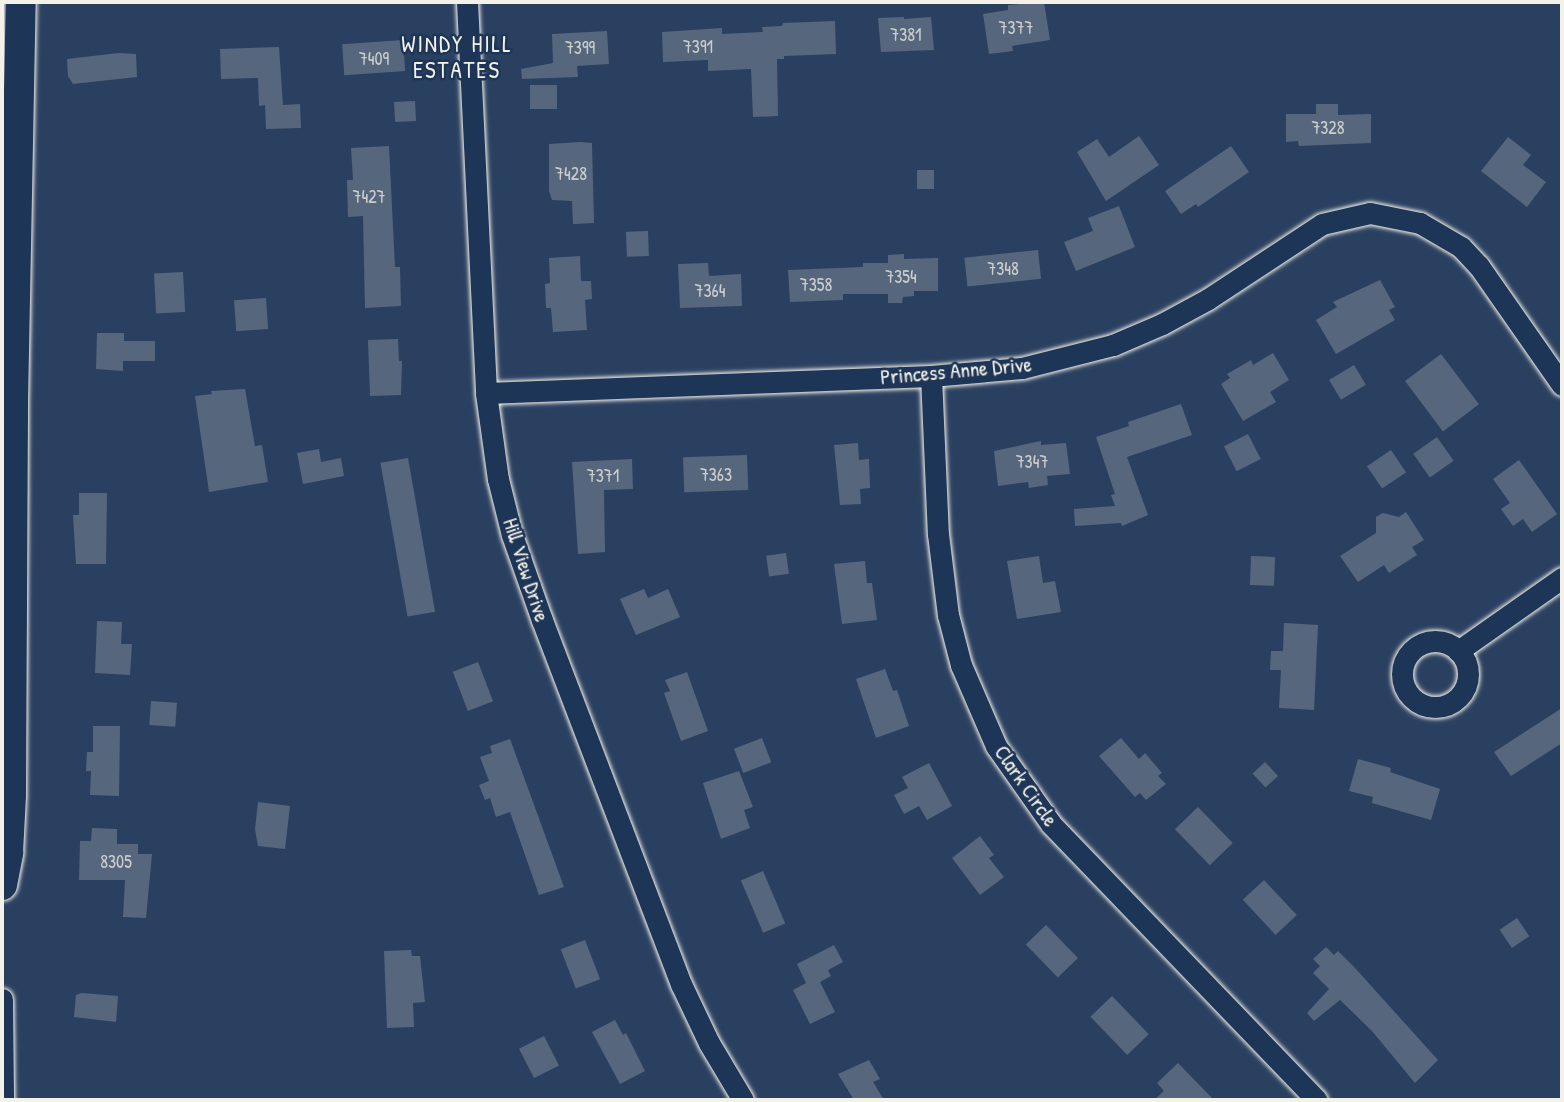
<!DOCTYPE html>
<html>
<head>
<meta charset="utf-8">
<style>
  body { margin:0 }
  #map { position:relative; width:1564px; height:1102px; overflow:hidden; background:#2a4060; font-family:"Patrick Hand",sans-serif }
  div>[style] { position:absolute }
  .building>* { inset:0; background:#56677d; transform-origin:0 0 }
  .roads { filter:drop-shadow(0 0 2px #f4f1e8) drop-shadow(0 0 2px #f4f1e8) }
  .street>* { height:21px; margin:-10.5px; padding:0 10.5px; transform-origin:10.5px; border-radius:10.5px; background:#1d3557 }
  .street>.ring { margin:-10.5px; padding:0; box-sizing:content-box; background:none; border:21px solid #1d3557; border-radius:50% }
  .secondary>* { height:30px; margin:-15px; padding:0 15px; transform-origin:15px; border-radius:15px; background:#1d3557 }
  span { translate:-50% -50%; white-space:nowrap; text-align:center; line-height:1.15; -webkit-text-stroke:5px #1d3557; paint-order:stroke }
  .number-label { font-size:18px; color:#cccecd }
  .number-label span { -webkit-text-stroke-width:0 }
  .street-label { font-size:21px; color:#f4f1e8 }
  .neighbourhood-label { font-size:23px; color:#f4f1e8; letter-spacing:2px }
  .frame { position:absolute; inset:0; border:4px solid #f4f1e8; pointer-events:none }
</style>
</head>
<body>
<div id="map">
  <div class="building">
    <i style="clip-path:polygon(1044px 2px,1050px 40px,1012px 46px,1013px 51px,989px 54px,983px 14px,1008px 10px,1008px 5px)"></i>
    <i style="clip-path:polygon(904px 17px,904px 19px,931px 17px,934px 50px,881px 52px,878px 18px)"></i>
    <i style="clip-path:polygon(835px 21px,836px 54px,784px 56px,784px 59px,777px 59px,778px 116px,753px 117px,751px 69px,708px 71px,708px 60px,663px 62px,662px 32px,722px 28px,722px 34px,763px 32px,762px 27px,782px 26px,783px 23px)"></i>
    <i style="clip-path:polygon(607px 31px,609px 64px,577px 66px,578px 77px,522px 79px,521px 69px,553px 63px,552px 34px)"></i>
    <i style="left:403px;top:40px;width:31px;height:61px;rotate:86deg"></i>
    <i style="clip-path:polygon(279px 47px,283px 105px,300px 104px,301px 128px,266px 129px,265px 105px,259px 106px,258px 78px,221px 79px,220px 49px)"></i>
    <i style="clip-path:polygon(119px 53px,136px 54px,137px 77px,73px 84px,68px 76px,67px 59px)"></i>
    <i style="left:557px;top:85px;width:24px;height:27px;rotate:90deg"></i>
    <i style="left:415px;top:101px;width:20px;height:21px;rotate:87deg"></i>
    <i style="clip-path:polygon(1316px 104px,1338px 104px,1338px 115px,1371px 114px,1371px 143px,1299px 146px,1298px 141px,1286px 142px,1286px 114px,1316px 114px)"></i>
    <i style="clip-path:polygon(1139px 136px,1159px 165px,1106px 201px,1077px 152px,1097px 139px,1109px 157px)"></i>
    <i style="clip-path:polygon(1508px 137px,1531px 155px,1523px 165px,1546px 182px,1527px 207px,1481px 171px)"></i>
    <i style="clip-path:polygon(580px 142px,592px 143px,594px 223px,573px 224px,572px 201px,552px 200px,549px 191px,549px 144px)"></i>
    <i style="clip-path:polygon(389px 146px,395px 267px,400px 267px,401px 306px,365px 308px,363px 216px,348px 217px,347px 180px,353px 180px,351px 148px)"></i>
    <i style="clip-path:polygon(1231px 146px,1249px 172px,1198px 207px,1196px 204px,1181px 214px,1165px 191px)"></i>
    <i style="left:917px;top:170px;width:17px;height:19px"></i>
    <i style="clip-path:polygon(1119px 206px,1135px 247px,1076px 271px,1064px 242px,1093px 231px,1088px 218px)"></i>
    <i style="left:648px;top:231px;width:25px;height:22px;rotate:88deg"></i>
    <i style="left:1038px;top:250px;width:29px;height:74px;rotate:84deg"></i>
    <i style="clip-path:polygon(904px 254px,904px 259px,938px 258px,938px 291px,914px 291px,914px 296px,903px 297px,902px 303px,888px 303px,888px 294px,843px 294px,843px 300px,790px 302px,788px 270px,863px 267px,863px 263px,888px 263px,888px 255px)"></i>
    <i style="clip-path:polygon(580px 256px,581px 281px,591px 281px,592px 299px,585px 300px,587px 330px,553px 332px,551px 308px,546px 308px,545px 284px,550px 283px,549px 258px)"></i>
    <i style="clip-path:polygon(708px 263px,709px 276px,741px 274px,742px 306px,680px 308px,678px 264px)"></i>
    <i style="left:183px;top:272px;width:40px;height:29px;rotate:87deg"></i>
    <i style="clip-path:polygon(1380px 280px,1395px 307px,1389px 310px,1395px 320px,1336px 354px,1316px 320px,1337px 307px,1333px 302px)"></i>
    <i style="left:266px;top:298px;width:31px;height:32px;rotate:86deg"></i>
    <i style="clip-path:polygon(97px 333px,124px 333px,124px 341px,155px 341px,155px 361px,123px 361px,123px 371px,96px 369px)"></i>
    <i style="clip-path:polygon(398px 339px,399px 361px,402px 361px,401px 395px,370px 396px,368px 340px)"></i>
    <i style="clip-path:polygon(1273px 353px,1289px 380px,1270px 392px,1276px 402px,1243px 421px,1221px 384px,1230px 378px,1227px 374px,1251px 360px,1253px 365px)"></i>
    <i style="left:1441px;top:354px;width:63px;height:45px;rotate:53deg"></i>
    <i style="left:1354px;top:365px;width:23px;height:29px;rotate:59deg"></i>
    <i style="clip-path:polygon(245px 389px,255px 446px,262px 445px,268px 482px,209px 492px,195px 396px,212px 394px,211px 391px)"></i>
    <i style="clip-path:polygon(1181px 404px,1192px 435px,1127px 457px,1148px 515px,1122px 526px,1121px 523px,1075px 526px,1074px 509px,1115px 506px,1111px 495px,1115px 494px,1096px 437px,1129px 426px,1128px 422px)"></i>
    <i style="left:1248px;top:434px;width:28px;height:27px;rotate:63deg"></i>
    <i style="left:1437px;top:437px;width:29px;height:29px;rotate:55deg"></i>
    <i style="clip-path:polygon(1041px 441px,1041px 445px,1066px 443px,1070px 474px,1047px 476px,1048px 485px,1029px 488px,1028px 482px,998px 486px,994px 451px)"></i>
    <i style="clip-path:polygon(858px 443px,859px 460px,869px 459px,870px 488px,860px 489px,861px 504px,840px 505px,834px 445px)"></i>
    <i style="clip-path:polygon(319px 449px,321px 462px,341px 458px,344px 476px,303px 484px,297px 453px)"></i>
    <i style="left:1391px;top:450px;width:27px;height:29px;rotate:56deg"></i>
    <i style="left:747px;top:455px;width:35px;height:64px;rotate:88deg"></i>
    <i style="left:408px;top:458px;width:156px;height:28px;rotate:80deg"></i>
    <i style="clip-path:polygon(632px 459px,633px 489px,604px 490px,605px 552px,578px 554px,572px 462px)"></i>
    <i style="clip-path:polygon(1519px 460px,1557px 514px,1532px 532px,1523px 519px,1513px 526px,1501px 509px,1510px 503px,1493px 479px)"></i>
    <i style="clip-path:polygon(79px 493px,107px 493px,106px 564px,76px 564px,73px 515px,79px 515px)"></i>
    <i style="clip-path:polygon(1406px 512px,1424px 540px,1412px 547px,1417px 555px,1389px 573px,1384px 565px,1358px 582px,1340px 556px,1376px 533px,1376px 517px,1383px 513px,1399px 517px)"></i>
    <i style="left:786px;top:553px;width:21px;height:20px;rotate:82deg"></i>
    <i style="clip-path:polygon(1039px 556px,1043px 583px,1055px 581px,1061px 612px,1017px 619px,1007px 561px)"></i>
    <i style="left:1251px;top:556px;width:24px;height:29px;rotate:2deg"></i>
    <i style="clip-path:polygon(865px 561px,867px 583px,872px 583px,877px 620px,842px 624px,834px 564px)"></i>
    <i style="clip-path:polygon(644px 589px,648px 598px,668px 589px,680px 617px,636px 635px,620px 599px)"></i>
    <i style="clip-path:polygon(97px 621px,122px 622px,121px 644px,132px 644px,130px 675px,95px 673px)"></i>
    <i style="clip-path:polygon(1284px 623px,1318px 625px,1314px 710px,1279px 708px,1281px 670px,1270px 670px,1271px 651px,1283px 651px)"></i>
    <i style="left:478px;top:662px;width:42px;height:27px;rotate:69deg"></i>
    <i style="clip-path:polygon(885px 669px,893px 691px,897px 690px,909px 726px,876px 738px,856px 679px)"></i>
    <i style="clip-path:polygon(687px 672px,708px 731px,681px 741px,664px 693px,670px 691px,665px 680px)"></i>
    <i style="left:151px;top:701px;width:26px;height:24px;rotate:4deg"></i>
    <i style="clip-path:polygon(1562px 708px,1562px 743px,1511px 776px,1494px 752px)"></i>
    <i style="clip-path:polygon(93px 726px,120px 726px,119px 796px,90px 795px,91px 771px,86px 771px,87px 752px,93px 752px)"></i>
    <i style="left:762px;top:738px;width:26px;height:30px;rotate:69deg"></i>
    <i style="clip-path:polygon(1121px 738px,1139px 759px,1145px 753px,1162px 773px,1158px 776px,1166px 784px,1146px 800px,1140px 793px,1135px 797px,1099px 756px)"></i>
    <i style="clip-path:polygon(510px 739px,564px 887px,539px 895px,510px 812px,496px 817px,490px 798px,485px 800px,479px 785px,489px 781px,480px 757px,492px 753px,490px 746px)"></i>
    <i style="clip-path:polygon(1358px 759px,1391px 768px,1390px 772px,1440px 789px,1431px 820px,1372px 803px,1373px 797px,1349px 791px)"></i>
    <i style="left:1265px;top:762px;width:19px;height:17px;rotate:47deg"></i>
    <i style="clip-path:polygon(929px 763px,952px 806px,927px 820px,919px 806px,904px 814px,894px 795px,908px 788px,902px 777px)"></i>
    <i style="clip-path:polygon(739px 771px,753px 807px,744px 810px,750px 828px,721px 839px,703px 783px)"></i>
    <i style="clip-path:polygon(258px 802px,290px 806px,285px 849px,258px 846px,255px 829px)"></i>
    <i style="left:1198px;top:807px;width:50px;height:32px;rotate:46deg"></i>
    <i style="clip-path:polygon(92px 828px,117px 829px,117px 844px,138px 844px,138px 854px,152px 854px,146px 918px,123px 917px,125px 880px,79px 880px,80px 841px,91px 841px)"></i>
    <i style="clip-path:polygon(980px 836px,994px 855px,989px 858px,1004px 877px,980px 895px,952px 858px)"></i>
    <i style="left:763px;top:871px;width:57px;height:24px;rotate:67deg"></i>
    <i style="left:1264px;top:880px;width:48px;height:29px;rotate:47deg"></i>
    <i style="left:1517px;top:918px;width:22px;height:21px;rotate:56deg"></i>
    <i style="left:1046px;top:925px;width:46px;height:28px;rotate:46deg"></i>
    <i style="left:585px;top:940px;width:42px;height:26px;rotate:69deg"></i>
    <i style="clip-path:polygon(834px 945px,843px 962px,828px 970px,831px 976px,820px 982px,835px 1012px,810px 1024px,793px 990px,806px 983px,797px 964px)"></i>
    <i style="clip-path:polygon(1326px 947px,1334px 955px,1338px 951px,1355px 968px,1438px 1060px,1415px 1083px,1372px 1031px,1340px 1000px,1314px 1021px,1307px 1013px,1329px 989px,1313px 973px,1320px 966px,1313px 959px)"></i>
    <i style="clip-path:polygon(411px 950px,412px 956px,420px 956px,425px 1002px,413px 1003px,414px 1027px,387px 1028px,384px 951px)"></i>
    <i style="clip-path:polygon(82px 993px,118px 996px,116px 1022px,74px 1017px,76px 995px)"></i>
    <i style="left:1112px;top:996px;width:53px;height:30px;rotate:46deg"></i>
    <i style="clip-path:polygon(615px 1020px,623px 1035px,626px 1033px,645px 1071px,620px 1084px,592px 1032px)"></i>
    <i style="left:544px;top:1036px;width:33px;height:28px;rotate:63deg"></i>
    <i style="clip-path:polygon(869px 1060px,880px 1079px,873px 1082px,884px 1100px,854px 1100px,838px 1074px)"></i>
    <i style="clip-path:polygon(1178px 1063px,1214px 1100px,1154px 1100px,1164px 1091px,1157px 1083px)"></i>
  </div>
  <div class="roads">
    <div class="street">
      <i style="left:467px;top:2px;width:391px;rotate:87.2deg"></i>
      <i style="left:486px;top:393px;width:87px;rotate:82.1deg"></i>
      <i style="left:498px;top:479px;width:58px;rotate:76deg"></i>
      <i style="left:512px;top:535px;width:90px;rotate:70.6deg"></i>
      <i style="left:542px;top:620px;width:390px;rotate:69.1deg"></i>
      <i style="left:681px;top:984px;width:65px;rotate:64.6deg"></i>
      <i style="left:709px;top:1043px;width:66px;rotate:59.2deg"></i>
      <i style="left:931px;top:376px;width:158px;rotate:87.5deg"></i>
      <i style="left:938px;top:534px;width:82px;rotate:83deg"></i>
      <i style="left:948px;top:615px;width:52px;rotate:75.4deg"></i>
      <i style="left:961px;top:665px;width:88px;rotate:66.6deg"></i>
      <i style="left:996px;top:746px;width:95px;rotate:54.8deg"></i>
      <i style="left:1051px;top:824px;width:383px;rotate:46.1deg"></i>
      <i style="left:486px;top:393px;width:445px;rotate:-2.2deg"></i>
      <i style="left:931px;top:376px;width:91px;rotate:-5deg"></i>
      <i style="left:1022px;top:368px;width:94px;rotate:-14.2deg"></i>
      <i style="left:1113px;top:345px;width:53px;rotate:-23.2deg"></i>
      <i style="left:1162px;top:324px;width:52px;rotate:-28.5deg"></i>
      <i style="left:1208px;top:299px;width:136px;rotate:-33.3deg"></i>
      <i style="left:1322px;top:224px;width:49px;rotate:-12.9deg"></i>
      <i style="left:1370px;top:213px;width:51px;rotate:11.3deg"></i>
      <i style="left:1420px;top:223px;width:48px;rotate:30.3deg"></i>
      <i style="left:1461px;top:247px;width:26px;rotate:47deg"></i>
      <i style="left:1479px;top:266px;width:145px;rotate:55.1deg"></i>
      <i class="ring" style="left:1402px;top:641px;width:45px;height:45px"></i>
      <i style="left:1458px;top:651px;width:127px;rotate:-35.1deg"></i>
      <i style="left:2px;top:999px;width:101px;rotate:89.4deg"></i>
    </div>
    <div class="secondary">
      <i style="left:2px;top:885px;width:33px;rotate:-79deg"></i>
      <i style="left:8px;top:853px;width:58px;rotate:-87deg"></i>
      <i style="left:11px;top:795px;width:392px;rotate:-89.7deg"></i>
      <i style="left:13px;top:403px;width:401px;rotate:-88.9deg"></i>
    </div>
  </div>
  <div class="number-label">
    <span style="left:1016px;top:28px">7377</span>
    <span style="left:906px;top:35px">7381</span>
    <span style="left:698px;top:47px">7391</span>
    <span style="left:580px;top:48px">7399</span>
    <span style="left:374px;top:59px">7409</span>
    <span style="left:1328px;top:128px">7328</span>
    <span style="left:571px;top:174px">7428</span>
    <span style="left:369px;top:197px">7427</span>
    <span style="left:1003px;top:269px">7348</span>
    <span style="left:901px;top:277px">7354</span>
    <span style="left:816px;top:285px">7358</span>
    <span style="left:710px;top:291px">7364</span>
    <span style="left:1032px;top:462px">7347</span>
    <span style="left:716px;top:475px">7363</span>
    <span style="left:603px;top:476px">7371</span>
    <span style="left:116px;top:862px">8305</span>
  </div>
  <div class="street-label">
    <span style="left:956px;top:371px;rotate:-5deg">Princess Anne Drive</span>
    <span style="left:526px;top:570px;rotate:72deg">Hill View Drive</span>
    <span style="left:1026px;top:786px;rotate:55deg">Clark Circle</span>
  </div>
  <div class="neighbourhood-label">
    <span style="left:457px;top:57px">WINDY HILL<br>ESTATES</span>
  </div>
  <div class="frame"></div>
</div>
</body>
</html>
